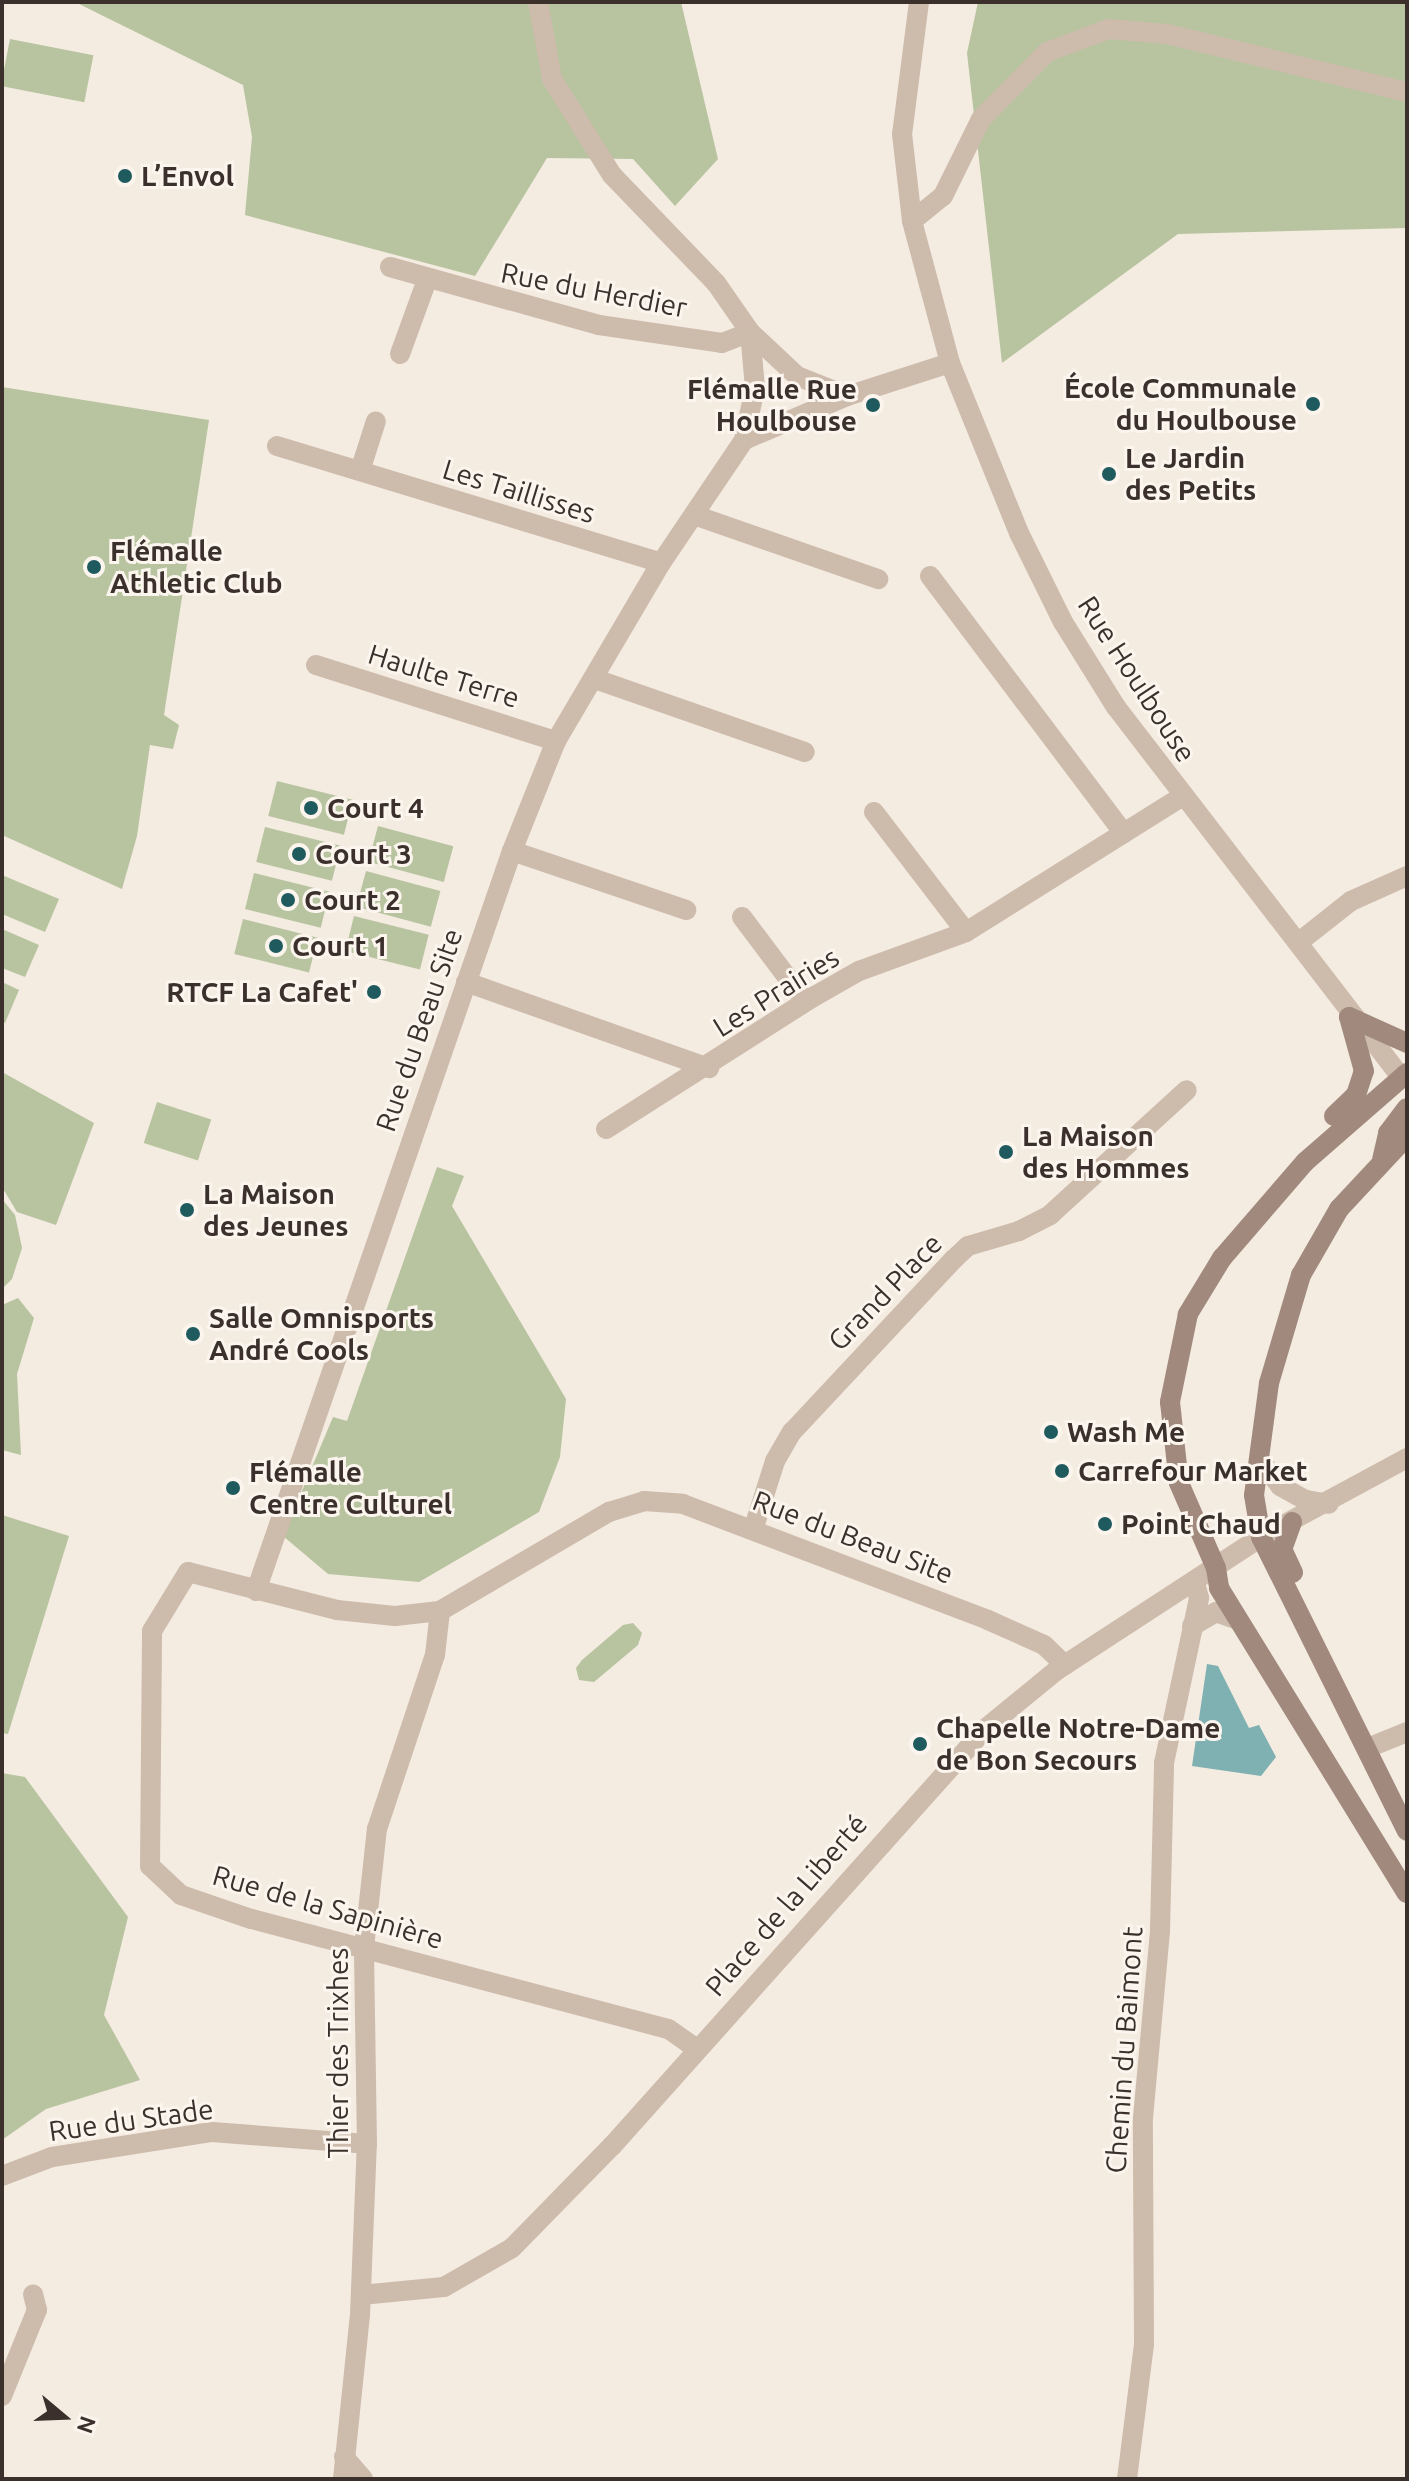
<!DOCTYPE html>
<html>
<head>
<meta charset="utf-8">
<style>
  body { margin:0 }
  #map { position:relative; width:1409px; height:2481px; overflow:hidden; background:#f4ebe1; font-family:Ubuntu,sans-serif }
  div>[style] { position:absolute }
  .green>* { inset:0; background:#b8c4a0; transform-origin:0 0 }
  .water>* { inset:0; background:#7fb0b2 }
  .minor>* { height:20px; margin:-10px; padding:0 10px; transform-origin:10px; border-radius:10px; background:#cdbbac }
  .secondary>* { height:20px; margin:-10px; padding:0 10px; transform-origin:10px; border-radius:10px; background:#a18a7d }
  .dots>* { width:22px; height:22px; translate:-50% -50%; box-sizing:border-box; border:4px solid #fbf5ee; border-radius:50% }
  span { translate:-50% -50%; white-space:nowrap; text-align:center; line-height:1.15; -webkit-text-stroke:6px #fbf5ee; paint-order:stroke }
  .poi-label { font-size:28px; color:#3b302b; font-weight:700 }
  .left { translate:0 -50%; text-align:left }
  .right { translate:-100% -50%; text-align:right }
  .street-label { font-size:28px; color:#3b302b }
  .frame { position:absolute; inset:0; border:4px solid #3b302b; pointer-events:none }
  .north { position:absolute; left:24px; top:2377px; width:80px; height:80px; -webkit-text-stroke:6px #fbf5ee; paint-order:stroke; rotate:109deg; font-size:22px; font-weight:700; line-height:32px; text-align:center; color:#3b302b }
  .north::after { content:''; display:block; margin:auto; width:28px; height:36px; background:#3b302b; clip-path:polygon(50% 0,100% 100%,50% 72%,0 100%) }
</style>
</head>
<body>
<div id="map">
  <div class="green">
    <i style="clip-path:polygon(75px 2px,681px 2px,718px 159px,675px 206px,633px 159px,547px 158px,475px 276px,245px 215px,252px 137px,243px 85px)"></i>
    <i style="clip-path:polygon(978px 2px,1407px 2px,1407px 228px,1178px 234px,1002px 363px,967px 53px)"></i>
    <i style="left:10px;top:39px;width:85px;height:48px;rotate:11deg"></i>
    <i style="clip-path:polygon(2px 387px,209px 420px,164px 715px,179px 725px,173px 749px,150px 745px,137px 836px,122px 889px,2px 835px)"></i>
    <i style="left:277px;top:781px;width:78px;height:36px;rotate:14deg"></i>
    <i style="left:378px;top:826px;width:78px;height:37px;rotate:15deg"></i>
    <i style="left:265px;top:827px;width:78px;height:36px;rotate:14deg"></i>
    <i style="left:366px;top:871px;width:77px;height:37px;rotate:15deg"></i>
    <i style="left:254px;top:873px;width:78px;height:37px;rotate:14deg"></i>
    <i style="clip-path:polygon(2px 875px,59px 899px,45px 932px,2px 914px)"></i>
    <i style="left:354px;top:916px;width:77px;height:36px;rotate:14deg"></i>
    <i style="left:243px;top:919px;width:77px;height:36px;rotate:14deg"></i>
    <i style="clip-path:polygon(2px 929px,39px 945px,25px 977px,2px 968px)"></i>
    <i style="clip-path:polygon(2px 982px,19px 990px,5px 1023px,2px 1021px)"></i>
    <i style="clip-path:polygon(2px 1072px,94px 1123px,56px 1225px,17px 1212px,2px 1187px)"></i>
    <i style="left:157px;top:1102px;width:57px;height:43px;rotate:18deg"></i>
    <i style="clip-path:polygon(437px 1167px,464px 1176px,452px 1206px,566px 1399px,560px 1457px,539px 1512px,419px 1582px,328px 1574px,283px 1536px,333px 1417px,347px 1421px)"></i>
    <i style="clip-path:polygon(2px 1199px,15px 1215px,22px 1248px,12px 1279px,2px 1289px)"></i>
    <i style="clip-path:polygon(18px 1298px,34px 1318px,17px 1374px,21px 1455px,2px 1450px,2px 1305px)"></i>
    <i style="clip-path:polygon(2px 1515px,69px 1536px,8px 1734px,2px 1733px)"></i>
    <i style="clip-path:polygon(633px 1623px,642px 1633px,638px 1645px,594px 1682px,579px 1680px,576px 1668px,582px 1660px,623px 1625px)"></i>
    <i style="clip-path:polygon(2px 1773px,25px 1777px,128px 1917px,104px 2015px,140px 2080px,46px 2109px,2px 2140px)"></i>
  </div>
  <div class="water">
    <i style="clip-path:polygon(1207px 1664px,1218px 1666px,1249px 1728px,1259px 1725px,1276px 1757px,1261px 1776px,1192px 1766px)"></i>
  </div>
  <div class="minor">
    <i style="left:538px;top:2px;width:78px;rotate:79.7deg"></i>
    <i style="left:552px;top:79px;width:113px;rotate:58deg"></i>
    <i style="left:612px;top:175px;width:150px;rotate:46.1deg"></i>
    <i style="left:716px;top:283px;width:60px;rotate:55.2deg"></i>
    <i style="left:750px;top:332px;width:64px;rotate:43.1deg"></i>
    <i style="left:797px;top:376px;width:54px;rotate:21.8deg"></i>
    <i style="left:919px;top:2px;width:133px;rotate:97.3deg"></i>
    <i style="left:902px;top:134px;width:88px;rotate:83.4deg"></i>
    <i style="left:912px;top:221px;width:147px;rotate:75deg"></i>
    <i style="left:950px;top:363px;width:183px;rotate:67.9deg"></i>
    <i style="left:1019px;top:533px;width:99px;rotate:63.7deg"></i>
    <i style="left:1063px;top:622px;width:100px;rotate:58.1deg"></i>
    <i style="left:1116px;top:707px;width:467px;rotate:52.4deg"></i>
    <i style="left:912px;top:221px;width:40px;rotate:-39deg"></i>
    <i style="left:943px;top:196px;width:86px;rotate:-63.7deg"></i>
    <i style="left:981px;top:119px;width:94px;rotate:-45.4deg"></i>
    <i style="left:1047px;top:52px;width:66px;rotate:-20.4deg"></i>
    <i style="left:1109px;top:29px;width:58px;rotate:4.9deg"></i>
    <i style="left:1167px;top:34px;width:247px;rotate:13.6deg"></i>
    <i style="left:390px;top:267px;width:217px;rotate:15.5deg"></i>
    <i style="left:599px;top:325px;width:124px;rotate:8.3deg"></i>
    <i style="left:722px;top:343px;width:30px;rotate:-21deg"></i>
    <i style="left:400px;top:354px;width:79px;rotate:-70deg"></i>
    <i style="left:744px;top:440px;width:53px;rotate:-78.1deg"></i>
    <i style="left:755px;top:388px;width:56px;rotate:-95.1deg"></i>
    <i style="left:277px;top:446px;width:401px;rotate:16.9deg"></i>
    <i style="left:360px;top:471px;width:52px;rotate:-72.3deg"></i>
    <i style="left:697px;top:516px;width:192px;rotate:19.2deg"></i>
    <i style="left:930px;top:576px;width:322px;rotate:53deg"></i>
    <i style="left:316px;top:665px;width:252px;rotate:17.6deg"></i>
    <i style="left:595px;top:679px;width:222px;rotate:19.2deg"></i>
    <i style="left:874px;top:812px;width:151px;rotate:52.5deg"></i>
    <i style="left:512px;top:851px;width:184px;rotate:18.7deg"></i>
    <i style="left:742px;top:917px;width:105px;rotate:53.1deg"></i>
    <i style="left:1299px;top:942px;width:66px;rotate:-38.3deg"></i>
    <i style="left:1351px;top:901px;width:61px;rotate:-24.1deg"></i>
    <i style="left:466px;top:982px;width:258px;rotate:19.5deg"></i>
    <i style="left:606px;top:1129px;width:248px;rotate:-32.5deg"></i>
    <i style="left:815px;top:996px;width:51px;rotate:-29.6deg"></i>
    <i style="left:859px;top:971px;width:114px;rotate:-20deg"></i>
    <i style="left:966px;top:932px;width:256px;rotate:-32.1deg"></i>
    <i style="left:1260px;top:1460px;width:33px;rotate:52deg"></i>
    <i style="left:1280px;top:1486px;width:29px;rotate:29deg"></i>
    <i style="left:1305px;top:1500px;width:24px;rotate:9deg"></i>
    <i style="left:754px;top:1527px;width:69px;rotate:-72.3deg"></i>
    <i style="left:775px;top:1461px;width:34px;rotate:-60deg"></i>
    <i style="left:792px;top:1432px;width:237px;rotate:-46.9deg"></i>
    <i style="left:954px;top:1259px;width:19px;rotate:-43deg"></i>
    <i style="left:968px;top:1246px;width:53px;rotate:-16.4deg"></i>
    <i style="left:1019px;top:1231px;width:35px;rotate:-27deg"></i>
    <i style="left:1050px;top:1215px;width:185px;rotate:-42.4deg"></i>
    <i style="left:256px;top:1591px;width:783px;rotate:-70.92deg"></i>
    <i style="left:512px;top:851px;width:118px;rotate:-68.2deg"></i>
    <i style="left:556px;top:741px;width:207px;rotate:-59.5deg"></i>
    <i style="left:661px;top:563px;width:148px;rotate:-56deg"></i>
    <i style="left:744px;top:440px;width:112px;rotate:-23.1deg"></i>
    <i style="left:847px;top:396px;width:108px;rotate:-17.8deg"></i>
    <i style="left:1192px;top:1626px;width:28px;rotate:-30deg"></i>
    <i style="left:1216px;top:1612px;width:20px;rotate:20deg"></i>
    <i style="left:1375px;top:1745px;width:35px;rotate:-22deg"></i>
    <i style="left:697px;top:2049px;width:35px;rotate:-145deg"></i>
    <i style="left:668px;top:2029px;width:431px;rotate:-165.2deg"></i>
    <i style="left:251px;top:1919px;width:74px;rotate:-161.1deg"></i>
    <i style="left:181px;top:1895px;width:42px;rotate:-136.9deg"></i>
    <i style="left:150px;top:1866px;width:235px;rotate:-89.5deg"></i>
    <i style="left:152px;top:1631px;width:69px;rotate:-58.6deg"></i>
    <i style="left:188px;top:1572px;width:154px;rotate:14.3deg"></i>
    <i style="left:337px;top:1610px;width:58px;rotate:5.9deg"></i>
    <i style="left:395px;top:1616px;width:45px;rotate:-6.3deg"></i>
    <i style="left:440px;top:1611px;width:196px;rotate:-30.4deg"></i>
    <i style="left:609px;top:1512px;width:37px;rotate:-17deg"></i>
    <i style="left:644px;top:1501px;width:39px;rotate:4deg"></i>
    <i style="left:683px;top:1504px;width:326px;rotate:20.8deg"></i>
    <i style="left:988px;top:1620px;width:61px;rotate:24.1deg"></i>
    <i style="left:1044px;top:1645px;width:29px;rotate:44deg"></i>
    <i style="left:2px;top:2176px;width:53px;rotate:-20.8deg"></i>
    <i style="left:52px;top:2157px;width:162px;rotate:-8.9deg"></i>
    <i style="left:212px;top:2132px;width:155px;rotate:4.4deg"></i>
    <i style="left:361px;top:2295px;width:83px;rotate:-5.5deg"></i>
    <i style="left:444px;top:2287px;width:78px;rotate:-29.8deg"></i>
    <i style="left:512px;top:2248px;width:143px;rotate:-45.6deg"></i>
    <i style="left:612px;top:2146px;width:559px;rotate:-48.19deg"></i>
    <i style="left:985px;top:1729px;width:93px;rotate:-39.3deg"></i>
    <i style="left:1057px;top:1670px;width:244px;rotate:-33.1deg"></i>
    <i style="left:1261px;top:1537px;width:166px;rotate:-28.4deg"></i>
    <i style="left:2px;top:2396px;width:93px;rotate:-67.9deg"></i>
    <i style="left:37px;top:2310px;width:16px;rotate:-104deg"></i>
    <i style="left:344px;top:2457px;width:29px;rotate:49deg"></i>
    <i style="left:343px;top:2479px;width:165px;rotate:-84.1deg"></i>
    <i style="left:360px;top:2315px;width:171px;rotate:-87.7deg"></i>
    <i style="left:367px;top:2144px;width:196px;rotate:-90.9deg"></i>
    <i style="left:364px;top:1948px;width:120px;rotate:-83.8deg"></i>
    <i style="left:377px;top:1829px;width:183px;rotate:-71.6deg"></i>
    <i style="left:435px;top:1655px;width:44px;rotate:-83.5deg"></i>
    <i style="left:1127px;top:2479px;width:136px;rotate:-82.8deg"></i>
    <i style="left:1144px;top:2344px;width:226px;rotate:-90.3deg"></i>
    <i style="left:1143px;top:2118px;width:189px;rotate:-84.8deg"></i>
    <i style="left:1160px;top:1930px;width:167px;rotate:-88.6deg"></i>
    <i style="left:1164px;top:1763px;width:169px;rotate:-78deg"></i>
    <i style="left:1199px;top:1598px;width:16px;rotate:-105deg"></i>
  </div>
  <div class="secondary">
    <i style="left:1349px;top:1017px;width:64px;rotate:24.1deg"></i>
    <i style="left:1407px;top:1073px;width:135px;rotate:138.9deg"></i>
    <i style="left:1305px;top:1162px;width:127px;rotate:130.8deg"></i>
    <i style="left:1222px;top:1258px;width:66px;rotate:121.3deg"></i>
    <i style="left:1188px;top:1314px;width:90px;rotate:101.6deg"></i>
    <i style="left:1170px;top:1402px;width:81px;rotate:83.7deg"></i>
    <i style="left:1179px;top:1483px;width:93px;rotate:66.5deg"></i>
    <i style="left:1216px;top:1568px;width:20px;rotate:81deg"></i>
    <i style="left:1219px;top:1588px;width:358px;rotate:58.4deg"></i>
    <i style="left:1334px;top:1116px;width:30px;rotate:-44deg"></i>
    <i style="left:1356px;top:1095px;width:25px;rotate:-72deg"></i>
    <i style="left:1364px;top:1071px;width:56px;rotate:-105.5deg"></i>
    <i style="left:1407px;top:1136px;width:100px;rotate:133deg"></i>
    <i style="left:1339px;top:1209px;width:76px;rotate:119.9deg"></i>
    <i style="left:1301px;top:1275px;width:113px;rotate:106.5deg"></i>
    <i style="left:1269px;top:1383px;width:113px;rotate:97.6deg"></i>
    <i style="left:1254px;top:1495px;width:43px;rotate:80.5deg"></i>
    <i style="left:1261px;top:1537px;width:328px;rotate:63.6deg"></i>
    <i style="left:1382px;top:1160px;width:28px;rotate:-77deg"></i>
    <i style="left:1388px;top:1133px;width:31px;rotate:-53deg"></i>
    <i style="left:1292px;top:1522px;width:29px;rotate:110deg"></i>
    <i style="left:1282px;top:1549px;width:26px;rotate:65deg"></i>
  </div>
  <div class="dots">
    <i style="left:125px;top:176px;background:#1f5a5e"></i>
    <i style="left:1313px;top:404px;background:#1f5a5e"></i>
    <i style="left:873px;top:405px;background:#1f5a5e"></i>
    <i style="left:1109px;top:474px;background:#1f5a5e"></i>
    <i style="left:94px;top:567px;background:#1f5a5e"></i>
    <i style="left:311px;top:808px;background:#1f5a5e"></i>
    <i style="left:299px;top:854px;background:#1f5a5e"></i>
    <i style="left:288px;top:900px;background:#1f5a5e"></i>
    <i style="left:276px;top:946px;background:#1f5a5e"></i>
    <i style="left:374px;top:992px;background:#1f5a5e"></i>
    <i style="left:1006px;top:1152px;background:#1f5a5e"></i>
    <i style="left:187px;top:1210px;background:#1f5a5e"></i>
    <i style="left:193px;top:1334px;background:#1f5a5e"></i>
    <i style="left:1051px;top:1432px;background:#1f5a5e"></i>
    <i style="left:1062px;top:1471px;background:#1f5a5e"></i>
    <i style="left:233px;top:1488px;background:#1f5a5e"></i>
    <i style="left:1105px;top:1524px;background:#1f5a5e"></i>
    <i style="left:920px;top:1744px;background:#1f5a5e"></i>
  </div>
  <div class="poi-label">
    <span class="left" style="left:141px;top:176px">L’Envol</span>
    <span class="right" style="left:1297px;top:404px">École Communale<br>du Houlbouse</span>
    <span class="right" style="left:857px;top:405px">Flémalle Rue<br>Houlbouse</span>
    <span class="left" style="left:1125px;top:474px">Le Jardin<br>des Petits</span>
    <span class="left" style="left:110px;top:567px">Flémalle<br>Athletic Club</span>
    <span class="left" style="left:327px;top:808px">Court 4</span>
    <span class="left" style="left:315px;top:854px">Court 3</span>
    <span class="left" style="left:304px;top:900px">Court 2</span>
    <span class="left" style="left:292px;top:946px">Court 1</span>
    <span class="right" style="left:358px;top:992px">RTCF La Cafet'</span>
    <span class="left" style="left:1022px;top:1152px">La Maison<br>des Hommes</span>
    <span class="left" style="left:203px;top:1210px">La Maison<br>des Jeunes</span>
    <span class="left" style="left:209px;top:1334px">Salle Omnisports<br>André Cools</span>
    <span class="left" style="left:1067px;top:1432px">Wash Me</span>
    <span class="left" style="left:1078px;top:1471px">Carrefour Market</span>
    <span class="left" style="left:249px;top:1488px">Flémalle<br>Centre Culturel</span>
    <span class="left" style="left:1121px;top:1524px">Point Chaud</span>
    <span class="left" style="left:936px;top:1744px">Chapelle Notre-Dame<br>de Bon Secours</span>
  </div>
  <div class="street-label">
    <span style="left:594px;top:290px;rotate:11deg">Rue du Herdier</span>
    <span style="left:519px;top:491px;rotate:17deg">Les Taillisses</span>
    <span style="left:444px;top:676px;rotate:17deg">Haulte Terre</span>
    <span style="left:1137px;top:679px;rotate:57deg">Rue Houlbouse</span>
    <span style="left:776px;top:992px;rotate:-32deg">Les Prairies</span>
    <span style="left:419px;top:1030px;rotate:-71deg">Rue du Beau Site</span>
    <span style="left:885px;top:1292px;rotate:-46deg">Grand Place</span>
    <span style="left:853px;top:1537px;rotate:21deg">Rue du Beau Site</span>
    <span style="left:786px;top:1905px;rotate:-49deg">Place de la Liberté</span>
    <span style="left:328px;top:1907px;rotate:16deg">Rue de la Sapinière</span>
    <span style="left:1124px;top:2050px;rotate:-86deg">Chemin du Baimont</span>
    <span style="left:338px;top:2053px;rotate:-90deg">Thier des Trixhes</span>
    <span style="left:131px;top:2120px;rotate:-8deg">Rue du Stade</span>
  </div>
  <div class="frame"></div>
  <div class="north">N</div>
</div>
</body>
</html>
